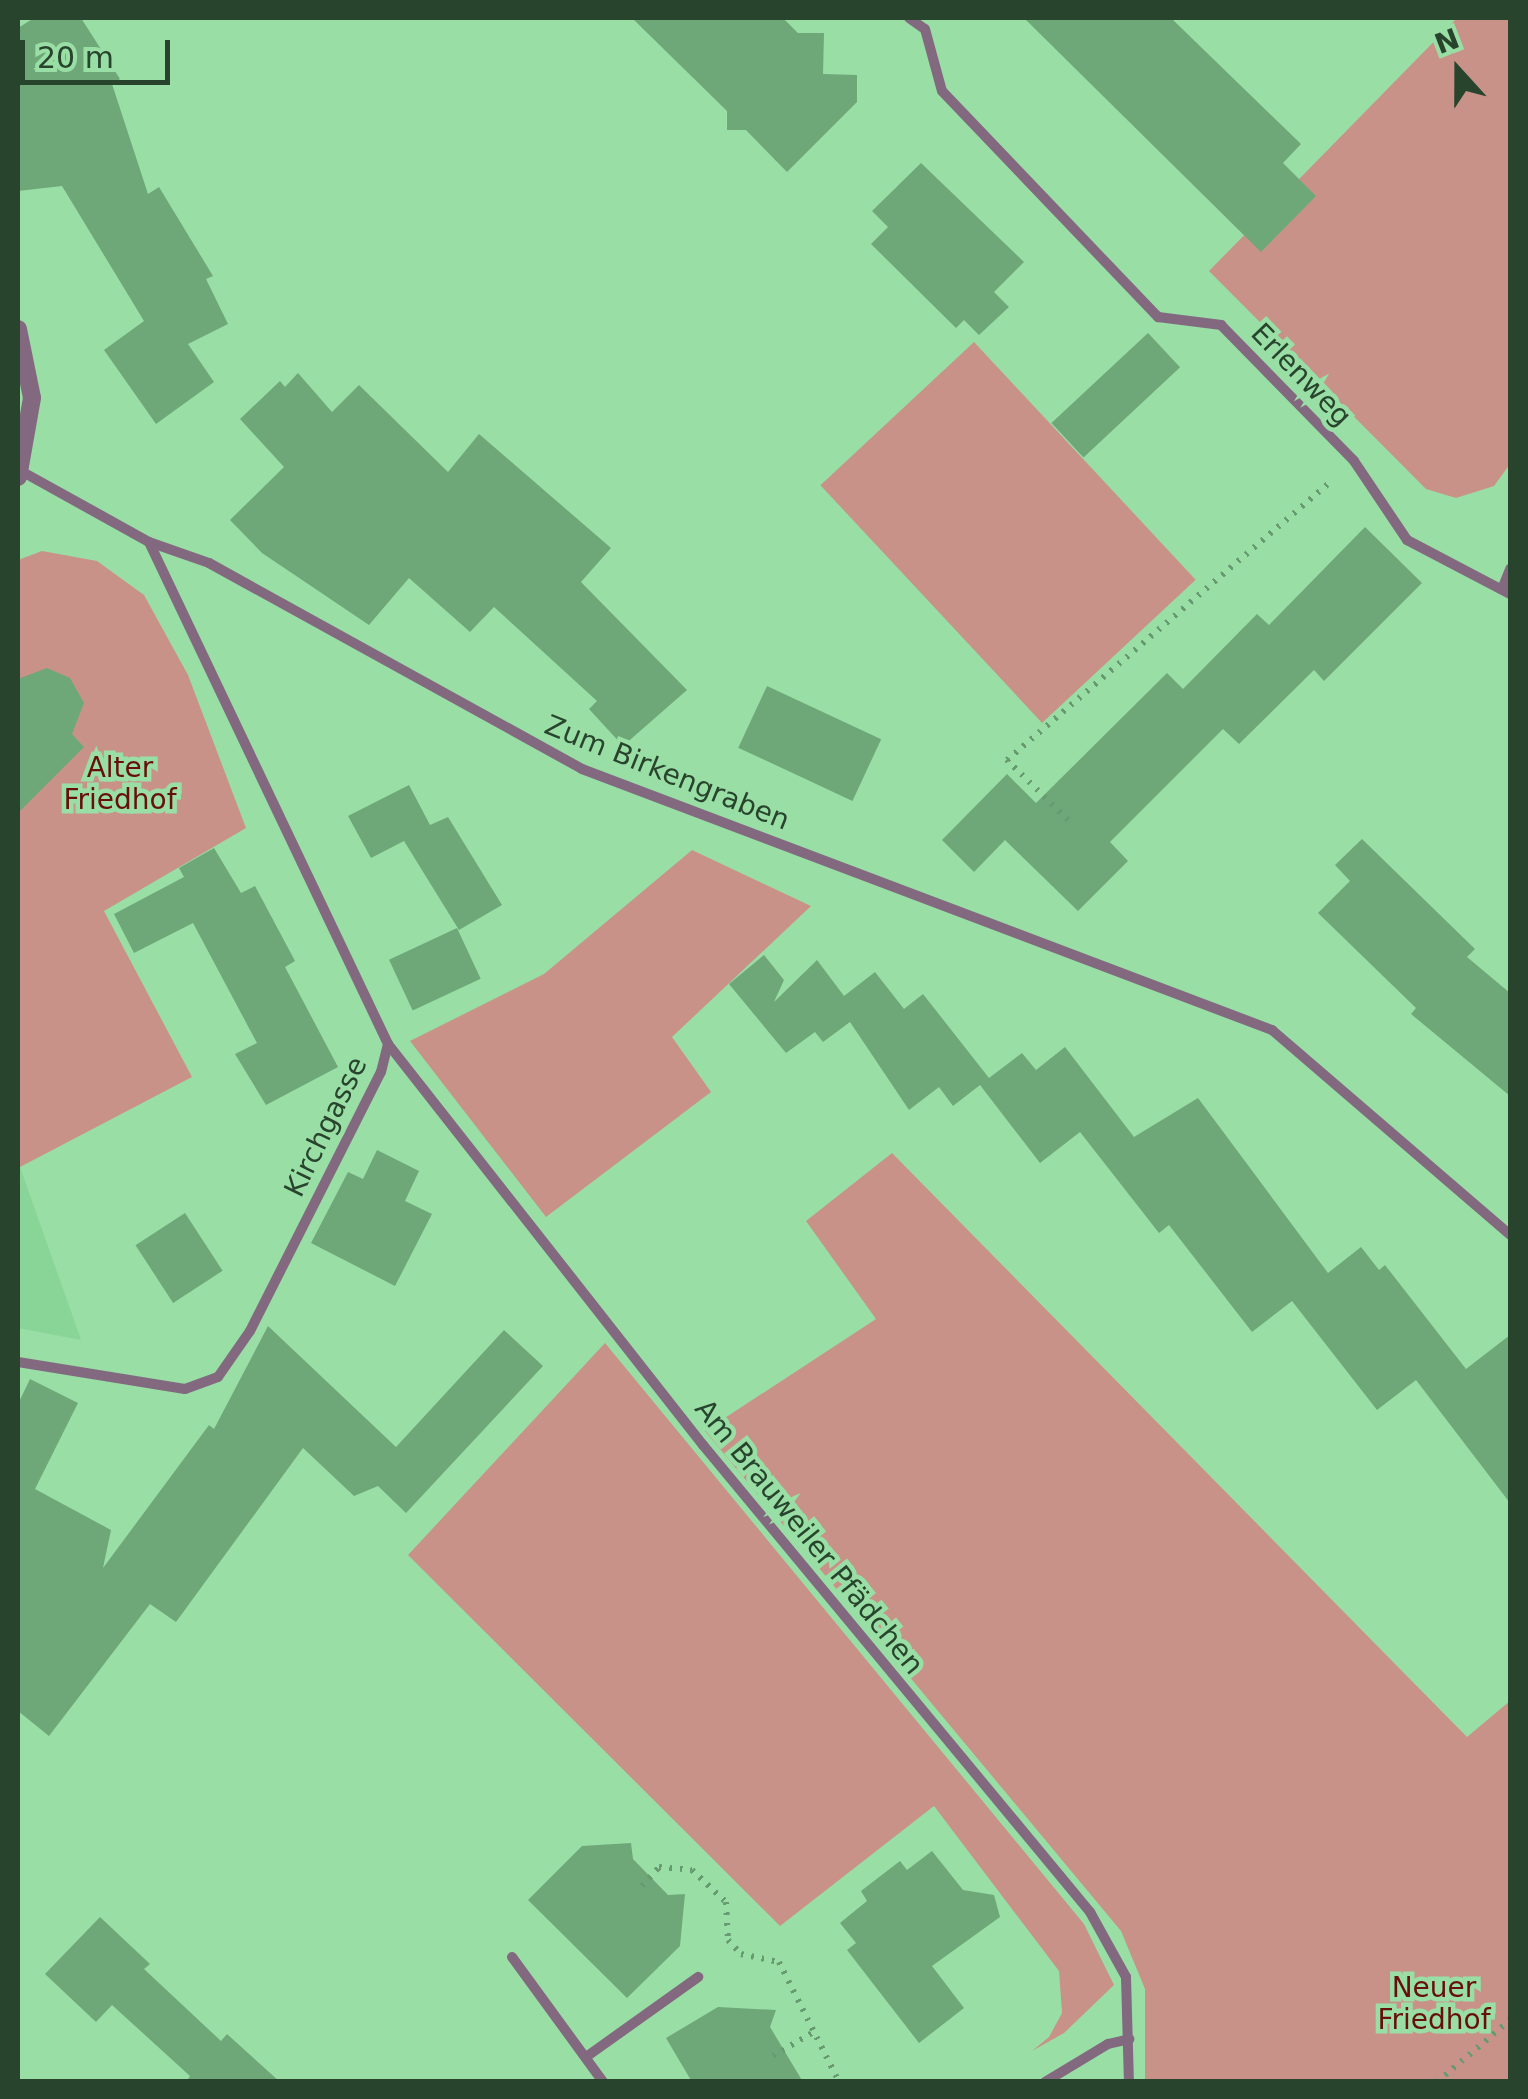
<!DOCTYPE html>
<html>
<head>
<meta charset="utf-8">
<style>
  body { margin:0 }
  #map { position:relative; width:1528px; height:2099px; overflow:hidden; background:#99dea5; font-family:"DejaVu Sans",sans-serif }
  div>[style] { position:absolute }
  .built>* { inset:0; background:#89d497 }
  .green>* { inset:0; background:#c99289; transform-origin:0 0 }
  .building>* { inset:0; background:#6ea879; transform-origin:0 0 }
  .path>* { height:6px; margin-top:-3px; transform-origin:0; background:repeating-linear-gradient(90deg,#679a70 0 2.5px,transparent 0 10.5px) }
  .minor>* { height:10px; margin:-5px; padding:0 5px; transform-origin:5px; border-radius:5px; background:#836980 }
  .tertiary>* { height:18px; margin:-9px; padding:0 9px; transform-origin:9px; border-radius:9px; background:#836980 }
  span { translate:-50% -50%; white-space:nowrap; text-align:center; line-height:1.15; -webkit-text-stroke:9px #99dea5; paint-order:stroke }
  .street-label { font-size:28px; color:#28442d }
  .park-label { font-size:28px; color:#670f09 }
  .frame { position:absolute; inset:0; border:20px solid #28442d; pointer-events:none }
  .north { position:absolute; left:1408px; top:20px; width:100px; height:100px; -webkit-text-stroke:8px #99dea5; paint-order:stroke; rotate:339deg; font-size:28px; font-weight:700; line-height:40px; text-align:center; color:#28442d }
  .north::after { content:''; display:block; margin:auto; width:35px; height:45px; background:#28442d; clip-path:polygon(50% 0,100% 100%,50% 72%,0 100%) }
  .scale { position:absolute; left:20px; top:40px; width:150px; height:45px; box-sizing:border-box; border:5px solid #28442d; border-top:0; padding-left:12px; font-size:30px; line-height:35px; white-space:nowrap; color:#28442d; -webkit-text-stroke:8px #99dea5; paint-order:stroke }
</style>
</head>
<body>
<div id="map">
  <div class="built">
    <i style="clip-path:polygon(18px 1163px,20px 1167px,81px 1340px,18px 1328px)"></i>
  </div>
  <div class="green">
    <i style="clip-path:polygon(1457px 18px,1510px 18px,1510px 464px,1494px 486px,1456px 498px,1426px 489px,1209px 271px)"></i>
    <i style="left:974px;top:342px;width:325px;height:210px;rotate:47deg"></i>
    <i style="clip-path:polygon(42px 551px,97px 561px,144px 595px,188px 675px,246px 828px,104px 911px,192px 1077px,20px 1167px,18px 560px)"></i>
    <i style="clip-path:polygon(692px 850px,811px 906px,672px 1037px,711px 1092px,546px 1217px,410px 1041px,544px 974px)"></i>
    <i style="clip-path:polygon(892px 1153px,1467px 1737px,1510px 1701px,1510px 2081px,1145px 2081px,1145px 1989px,1121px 1931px,705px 1431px,876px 1319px,806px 1221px)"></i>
    <i style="clip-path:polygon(605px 1343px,1084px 1924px,1114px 1985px,1064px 2033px,1032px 2051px,1049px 2037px,1062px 2013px,1059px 1971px,934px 1806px,780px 1926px,408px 1555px)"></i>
  </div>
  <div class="building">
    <i style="clip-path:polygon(34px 18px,81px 18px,120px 79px,112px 84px,148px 194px,159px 187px,213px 276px,206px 279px,228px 324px,188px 344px,214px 382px,156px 424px,104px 350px,144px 321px,62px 186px,18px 191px,18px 28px)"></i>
    <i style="clip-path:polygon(632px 18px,783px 18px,798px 33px,824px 33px,823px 74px,857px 75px,857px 102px,787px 172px,746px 130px,727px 130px,727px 111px)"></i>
    <i style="clip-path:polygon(1024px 18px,1171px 18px,1301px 144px,1283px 163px,1316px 196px,1261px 252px)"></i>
    <i style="clip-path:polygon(921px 163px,1024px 262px,994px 292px,1009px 307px,979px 335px,964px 320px,956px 328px,871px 244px,888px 227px,872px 211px)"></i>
    <i style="left:1148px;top:333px;width:47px;height:132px;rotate:47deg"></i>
    <i style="clip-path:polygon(298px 373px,332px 412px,359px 385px,448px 472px,479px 434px,611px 548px,581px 582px,687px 690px,623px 746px,589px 709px,597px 701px,494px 607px,470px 632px,409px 578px,369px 625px,262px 553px,230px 520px,284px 467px,240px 419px,280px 381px,285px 387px)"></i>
    <i style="clip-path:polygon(1365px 527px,1422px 583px,1324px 681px,1314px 670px,1239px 744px,1223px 729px,1110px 842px,1128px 861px,1078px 911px,1005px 840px,974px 872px,942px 840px,1007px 774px,1036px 803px,1167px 673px,1183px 689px,1257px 614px,1269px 625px)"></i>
    <i style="clip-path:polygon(47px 668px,70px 678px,84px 703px,72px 734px,84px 747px,18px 813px,18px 679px)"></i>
    <i style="left:767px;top:686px;width:126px;height:68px;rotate:25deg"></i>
    <i style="clip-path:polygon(409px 785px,430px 825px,448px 817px,502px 905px,459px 930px,404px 841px,371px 858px,348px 816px)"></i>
    <i style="clip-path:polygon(1362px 839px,1475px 949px,1467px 957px,1510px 993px,1510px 1096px,1411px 1014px,1416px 1008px,1318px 913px,1350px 881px,1335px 865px)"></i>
    <i style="clip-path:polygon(214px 848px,241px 893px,255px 886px,295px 961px,285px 967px,338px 1067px,266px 1105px,235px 1054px,257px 1043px,193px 923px,134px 953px,114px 914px,184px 877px,179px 868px)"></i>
    <i style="left:457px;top:928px;width:56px;height:75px;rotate:65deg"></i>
    <i style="clip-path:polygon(764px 955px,784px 980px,774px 1002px,817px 960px,844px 996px,875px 972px,904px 1009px,923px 994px,989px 1078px,1022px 1053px,1036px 1070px,1065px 1047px,1134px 1137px,1198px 1098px,1328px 1273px,1361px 1247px,1379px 1270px,1385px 1265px,1466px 1369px,1510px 1335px,1510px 1503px,1416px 1380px,1377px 1410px,1292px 1301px,1252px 1332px,1169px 1225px,1159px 1233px,1080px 1132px,1040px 1163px,980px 1085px,953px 1106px,939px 1087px,909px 1110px,850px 1022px,823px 1042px,815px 1032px,786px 1053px,729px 984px)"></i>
    <i style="clip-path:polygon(377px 1150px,419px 1171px,405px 1201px,432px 1214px,395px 1286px,311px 1243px,348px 1172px,363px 1179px)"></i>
    <i style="left:185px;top:1213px;width:69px;height:59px;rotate:57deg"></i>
    <i style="clip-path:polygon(268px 1326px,396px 1447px,504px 1330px,543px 1366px,406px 1513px,378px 1486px,354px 1496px,303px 1448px,176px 1622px,150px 1604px,49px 1736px,18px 1711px,18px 1404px,30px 1379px,78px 1403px,35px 1489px,111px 1530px,103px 1568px,209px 1425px,214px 1429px)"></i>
    <i style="clip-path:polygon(631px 1843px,633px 1859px,668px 1895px,685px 1894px,680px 1946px,627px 1998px,528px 1900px,582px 1846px)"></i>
    <i style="clip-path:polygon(932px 1851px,963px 1890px,994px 1895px,1000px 1917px,932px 1966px,964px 2008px,919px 2043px,847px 1950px,856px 1943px,840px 1923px,867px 1901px,861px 1891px,900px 1861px,907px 1870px)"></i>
    <i style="clip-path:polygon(100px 1917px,150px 1964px,144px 1969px,221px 2041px,227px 2034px,280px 2082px,186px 2082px,190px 2076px,112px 2005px,96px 2022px,45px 1974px)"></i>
    <i style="clip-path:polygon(718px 2007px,776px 2010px,770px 2027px,803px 2082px,692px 2082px,666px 2038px)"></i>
  </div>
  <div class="path">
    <i style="left:1068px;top:820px;width:86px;rotate:-135.5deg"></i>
    <i style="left:1007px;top:760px;width:428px;rotate:-40.7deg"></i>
    <i style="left:642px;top:1886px;width:25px;rotate:-48deg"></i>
    <i style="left:659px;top:1867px;width:33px;rotate:5deg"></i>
    <i style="left:692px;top:1870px;width:47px;rotate:43.3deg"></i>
    <i style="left:726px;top:1902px;width:38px;rotate:87deg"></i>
    <i style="left:728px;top:1940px;width:19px;rotate:47deg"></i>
    <i style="left:741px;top:1954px;width:39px;rotate:12deg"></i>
    <i style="left:779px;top:1962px;width:134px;rotate:63.4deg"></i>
    <i style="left:773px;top:2056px;width:51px;rotate:-30.6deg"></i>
    <i style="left:1437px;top:2082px;width:96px;rotate:-40.3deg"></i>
  </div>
  <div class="minor">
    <i style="left:909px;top:18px;width:19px;rotate:35deg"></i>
    <i style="left:925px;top:29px;width:64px;rotate:74.7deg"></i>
    <i style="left:942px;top:91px;width:313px;rotate:46.3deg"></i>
    <i style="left:1158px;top:317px;width:64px;rotate:7.2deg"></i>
    <i style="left:1221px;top:325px;width:190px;rotate:45.6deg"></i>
    <i style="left:1354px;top:461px;width:95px;rotate:56.1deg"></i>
    <i style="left:1407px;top:540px;width:116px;rotate:27.7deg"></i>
    <i style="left:21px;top:471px;width:146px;rotate:29deg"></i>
    <i style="left:149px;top:542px;width:64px;rotate:19.3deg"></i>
    <i style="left:209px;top:563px;width:426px;rotate:28.9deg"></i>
    <i style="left:582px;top:769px;width:738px;rotate:20.72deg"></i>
    <i style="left:1272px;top:1030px;width:314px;rotate:40.7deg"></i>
    <i style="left:149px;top:542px;width:556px;rotate:64.54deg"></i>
    <i style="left:388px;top:1044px;width:510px;rotate:51.85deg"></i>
    <i style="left:703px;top:1445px;width:607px;rotate:50.35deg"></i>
    <i style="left:1090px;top:1912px;width:74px;rotate:61deg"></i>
    <i style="left:1126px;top:1977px;width:105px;rotate:88.4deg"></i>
    <i style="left:1502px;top:589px;width:22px;rotate:-68deg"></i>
    <i style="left:18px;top:1362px;width:169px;rotate:9.2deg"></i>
    <i style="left:185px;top:1389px;width:35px;rotate:-20deg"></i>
    <i style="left:218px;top:1377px;width:56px;rotate:-55.2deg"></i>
    <i style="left:250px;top:1331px;width:290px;rotate:-63.2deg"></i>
    <i style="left:381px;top:1072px;width:29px;rotate:-76deg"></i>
    <i style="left:512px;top:1957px;width:155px;rotate:53.9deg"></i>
    <i style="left:586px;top:2057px;width:138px;rotate:-35.5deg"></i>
    <i style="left:1045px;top:2082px;width:74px;rotate:-31.1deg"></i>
    <i style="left:1108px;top:2044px;width:22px;rotate:-13deg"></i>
  </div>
  <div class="tertiary">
    <i style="left:18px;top:329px;width:70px;rotate:78.5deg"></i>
    <i style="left:32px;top:398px;width:80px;rotate:100deg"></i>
  </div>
  <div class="street-label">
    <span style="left:1301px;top:375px;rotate:46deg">Erlenweg</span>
    <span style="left:667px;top:773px;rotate:22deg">Zum Birkengraben</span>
    <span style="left:326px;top:1127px;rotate:-64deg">Kirchgasse</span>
    <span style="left:809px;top:1537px;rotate:51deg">Am Brauweiler Pfädchen</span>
  </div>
  <div class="park-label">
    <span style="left:120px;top:784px">Alter<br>Friedhof</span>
    <span style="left:1434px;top:2004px">Neuer<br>Friedhof</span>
  </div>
  <div class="frame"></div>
  <div class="north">N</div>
  <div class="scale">20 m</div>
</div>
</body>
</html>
